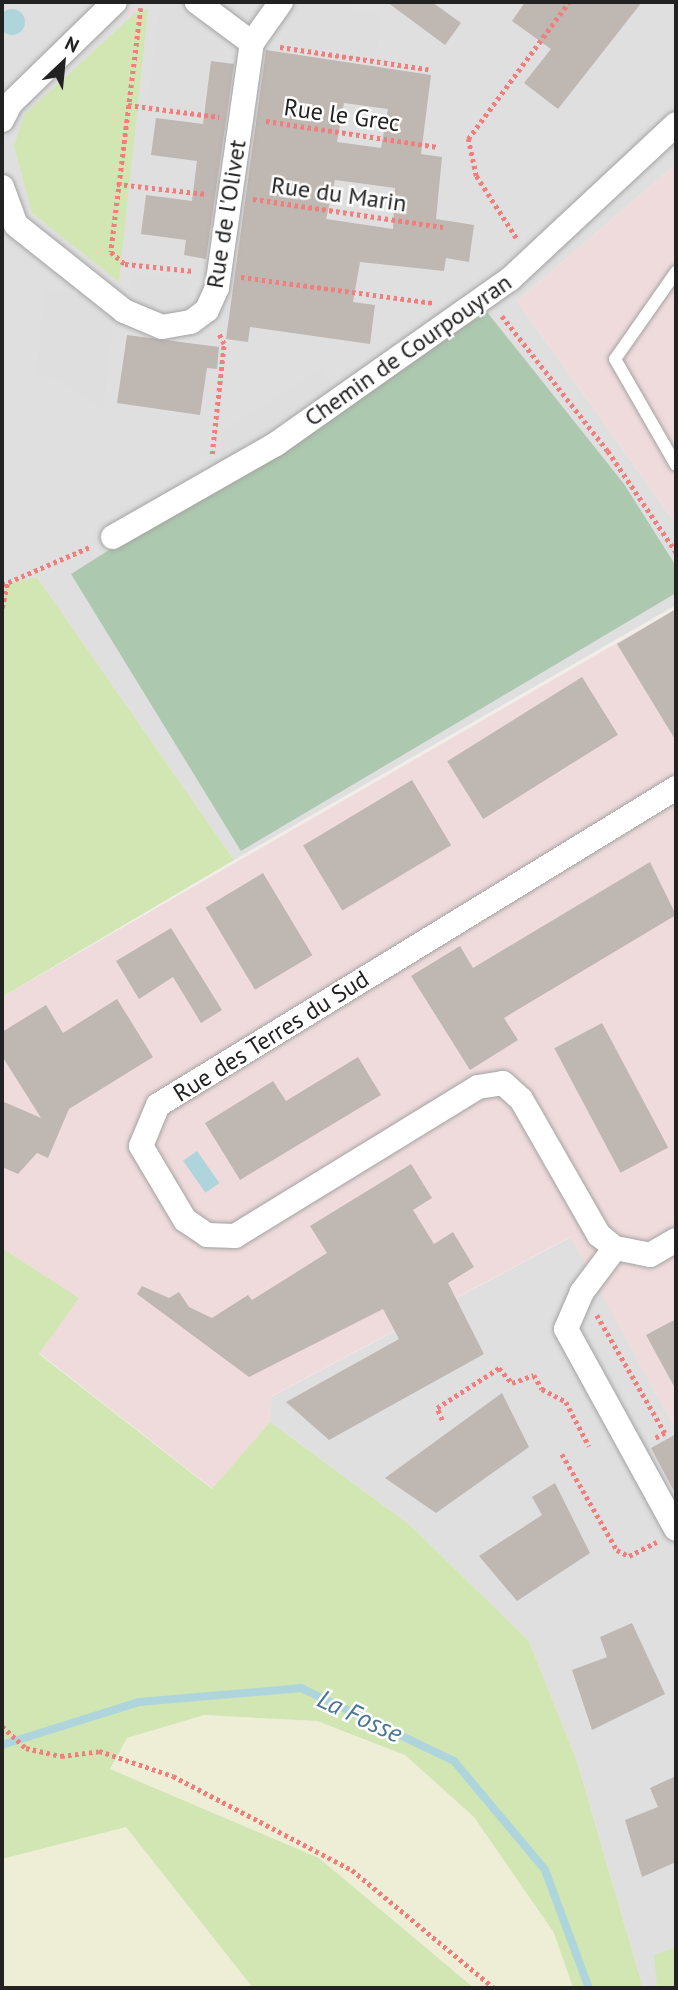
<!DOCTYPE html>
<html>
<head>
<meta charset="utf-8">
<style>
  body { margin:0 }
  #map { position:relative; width:678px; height:1990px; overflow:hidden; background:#f1eeea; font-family:"PT Sans",sans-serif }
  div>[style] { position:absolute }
  .residential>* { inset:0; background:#e0dfdf }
  .commercial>* { inset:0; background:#f0dbdc }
  .farmland>* { inset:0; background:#eeeed7 }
  .grass>* { inset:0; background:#d2e6b4 }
  .cemetery>* { inset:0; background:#acc8ae }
  .parking>* { inset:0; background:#dedede; transform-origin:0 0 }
  .water>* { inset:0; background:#aed5db; transform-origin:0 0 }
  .round { border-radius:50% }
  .stream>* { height:8px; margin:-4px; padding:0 4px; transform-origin:4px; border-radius:4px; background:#aed5db }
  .building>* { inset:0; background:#bfb7b2; transform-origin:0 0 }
  .path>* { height:4.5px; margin-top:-2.25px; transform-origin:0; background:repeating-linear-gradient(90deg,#f07e7c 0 3.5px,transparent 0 7px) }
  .roads { filter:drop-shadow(0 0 2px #a3a3a3) drop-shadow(0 0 2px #a3a3a3) }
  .service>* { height:12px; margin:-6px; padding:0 6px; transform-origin:6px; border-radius:6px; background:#fff }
  .minor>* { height:24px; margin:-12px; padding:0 12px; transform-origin:12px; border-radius:12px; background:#fff }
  span { translate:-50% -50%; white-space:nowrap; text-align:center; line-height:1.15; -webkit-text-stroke:5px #fff; paint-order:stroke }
  .street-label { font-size:24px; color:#222 }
  .water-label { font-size:26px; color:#4b7694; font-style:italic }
  .frame { position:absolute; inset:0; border:4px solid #222; pointer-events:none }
  .north { position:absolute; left:28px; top:28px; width:70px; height:70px; -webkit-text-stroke:5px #fff; paint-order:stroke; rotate:26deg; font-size:19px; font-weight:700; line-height:28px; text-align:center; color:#222 }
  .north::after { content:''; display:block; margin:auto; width:24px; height:32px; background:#222; clip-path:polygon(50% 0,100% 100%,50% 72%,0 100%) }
</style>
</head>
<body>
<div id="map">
  <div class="residential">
    <i style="clip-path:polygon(2px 2px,676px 2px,676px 164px,517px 301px,676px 524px,676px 605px,234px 860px,37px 577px,2px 585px)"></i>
    <i style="clip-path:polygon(571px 1237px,676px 1430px,676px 1988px,643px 1988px,577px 1761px,529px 1641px,410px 1525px,270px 1422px,271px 1397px)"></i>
  </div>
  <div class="commercial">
    <i style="clip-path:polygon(676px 164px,676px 524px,517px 301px)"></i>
    <i style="clip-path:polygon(676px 609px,676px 1430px,570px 1237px,272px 1396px,270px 1422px,213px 1489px,39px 1353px,79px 1298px,2px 1248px,2px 997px)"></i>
  </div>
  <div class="farmland">
    <i style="clip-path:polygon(204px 1715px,317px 1721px,405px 1755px,474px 1817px,554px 1933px,573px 1988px,474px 1988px,319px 1858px,110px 1769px,127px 1738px)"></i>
    <i style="clip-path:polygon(126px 1827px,253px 1988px,2px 1988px,2px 1859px)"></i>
  </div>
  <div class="grass">
    <i style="clip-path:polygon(148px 9px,119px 282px,32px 213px,14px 146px,24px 115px,135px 13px)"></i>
    <i style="clip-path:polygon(37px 577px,234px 860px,2px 997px,2px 585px)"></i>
    <i style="clip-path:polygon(2px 1248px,79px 1298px,39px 1354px,212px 1489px,270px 1422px,410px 1525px,529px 1641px,577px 1761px,643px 1988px,573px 1988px,554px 1933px,474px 1817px,405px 1755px,317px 1721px,204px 1715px,127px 1738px,110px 1769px,319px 1858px,474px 1988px,253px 1988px,126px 1827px,2px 1859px)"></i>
    <i style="clip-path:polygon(676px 1947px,676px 1988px,657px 1988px,654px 1955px)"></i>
  </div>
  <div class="cemetery">
    <i style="clip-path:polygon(487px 312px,624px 484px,676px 566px,676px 593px,241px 851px,71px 574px)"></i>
  </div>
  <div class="parking">
    <i style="clip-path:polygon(301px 2px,353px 2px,349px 10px,381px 14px,376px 57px,282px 44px,286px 20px)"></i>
    <i style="clip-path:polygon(160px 7px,181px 8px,200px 24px,198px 37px,224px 42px,222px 61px,209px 60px,202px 114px,148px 106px)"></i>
    <i style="clip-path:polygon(132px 273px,191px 280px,189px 308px,148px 311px,129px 299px)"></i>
    <i style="clip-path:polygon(45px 289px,82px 296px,113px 321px,103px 409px,57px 379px,36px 375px)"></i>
    <i style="left:321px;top:369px;width:25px;height:128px;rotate:58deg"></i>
  </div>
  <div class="water">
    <i class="round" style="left:-1px;top:9px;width:26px;height:26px"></i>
    <i style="left:197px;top:1151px;width:39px;height:17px;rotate:55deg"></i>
  </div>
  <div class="stream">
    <i style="left:2px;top:1745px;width:144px;rotate:-17.4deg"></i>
    <i style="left:139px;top:1702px;width:163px;rotate:-4.9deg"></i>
    <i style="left:301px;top:1688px;width:170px;rotate:25.5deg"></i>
    <i style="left:454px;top:1761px;width:142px;rotate:50.1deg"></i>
    <i style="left:545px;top:1870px;width:126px;rotate:69.6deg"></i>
  </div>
  <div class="building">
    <i style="clip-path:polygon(387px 2px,432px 2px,461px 23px,445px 45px)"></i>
    <i style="clip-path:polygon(525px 2px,642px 2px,558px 109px,524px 83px,551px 49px,512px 21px)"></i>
    <i style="clip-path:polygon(evenodd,266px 50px,431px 75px,421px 154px,442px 157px,436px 219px,474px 225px,469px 262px,446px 258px,444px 271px,360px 262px,353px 302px,375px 305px,370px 344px,250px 327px,248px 342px,226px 339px,266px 50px,344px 103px,388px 109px,381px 148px,337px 142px,344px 103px,266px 50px,335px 180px,395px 188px,393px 229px,326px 219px,335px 180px)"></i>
    <i style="clip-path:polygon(211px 61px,234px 64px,206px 259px,184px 255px,186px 240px,141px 234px,146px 195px,192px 201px,197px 161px,151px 155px,156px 118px,203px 124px)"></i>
    <i style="clip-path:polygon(127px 335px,219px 347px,217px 369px,207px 368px,200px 415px,117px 403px)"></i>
    <i style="clip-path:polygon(676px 609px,676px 741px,617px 644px)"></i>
    <i style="left:582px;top:677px;width:68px;height:159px;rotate:58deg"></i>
    <i style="left:412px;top:780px;width:76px;height:127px;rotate:59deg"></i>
    <i style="clip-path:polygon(650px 862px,676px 915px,504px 1018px,518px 1040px,470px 1070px,411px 976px,460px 946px,473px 968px)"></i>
    <i style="left:263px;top:873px;width:96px;height:67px;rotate:59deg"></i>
    <i style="clip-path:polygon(171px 928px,222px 1010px,201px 1023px,173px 977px,139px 999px,116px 961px)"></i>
    <i style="clip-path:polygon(117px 999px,153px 1057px,69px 1109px,48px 1158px,37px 1153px,18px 1174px,2px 1167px,2px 1101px,41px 1118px,2px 1056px,2px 1032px,46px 1005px,63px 1033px)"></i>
    <i style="left:602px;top:1023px;width:141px;height:54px;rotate:62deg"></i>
    <i style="clip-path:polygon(358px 1057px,381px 1095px,240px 1180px,205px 1123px,273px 1081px,286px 1101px)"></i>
    <i style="clip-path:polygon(411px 1164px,432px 1198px,413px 1210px,434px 1244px,453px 1232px,474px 1267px,448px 1283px,484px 1354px,329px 1440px,286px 1402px,399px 1339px,383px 1309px,249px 1377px,137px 1294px,142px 1286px,169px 1298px,179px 1292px,189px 1307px,212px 1318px,248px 1295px,252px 1300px,327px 1253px,310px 1226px)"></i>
    <i style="clip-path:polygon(676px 1319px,676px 1390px,646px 1335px)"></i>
    <i style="clip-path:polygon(502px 1393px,529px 1447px,436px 1513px,385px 1478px)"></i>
    <i style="clip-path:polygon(676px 1434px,676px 1495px,651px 1448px)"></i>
    <i style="clip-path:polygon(555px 1483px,590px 1553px,517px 1601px,479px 1556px,542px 1515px,532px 1497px)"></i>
    <i style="clip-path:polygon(632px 1623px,665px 1694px,592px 1730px,572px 1670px,607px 1657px,600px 1637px)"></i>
    <i style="clip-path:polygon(676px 1776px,676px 1862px,642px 1877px,625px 1820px,658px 1807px,650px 1788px)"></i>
  </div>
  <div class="path">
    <i style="left:141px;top:8px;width:246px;rotate:97deg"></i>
    <i style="left:111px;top:252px;width:18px;rotate:41deg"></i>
    <i style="left:125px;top:264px;width:69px;rotate:5.8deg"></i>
    <i style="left:280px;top:47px;width:150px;rotate:8.5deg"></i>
    <i style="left:128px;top:105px;width:92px;rotate:7.5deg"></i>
    <i style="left:266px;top:121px;width:174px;rotate:8.6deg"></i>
    <i style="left:117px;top:184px;width:90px;rotate:6.4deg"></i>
    <i style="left:253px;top:199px;width:192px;rotate:8.4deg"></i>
    <i style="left:516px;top:238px;width:74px;rotate:-122.8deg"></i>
    <i style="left:476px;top:176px;width:38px;rotate:-102deg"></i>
    <i style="left:468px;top:139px;width:170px;rotate:-53.6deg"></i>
    <i style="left:241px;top:277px;width:195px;rotate:7.7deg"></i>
    <i style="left:502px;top:316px;width:172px;rotate:51.9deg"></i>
    <i style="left:608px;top:451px;width:122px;rotate:56deg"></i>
    <i style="left:212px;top:454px;width:111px;rotate:-83.8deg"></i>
    <i style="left:224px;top:344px;width:13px;rotate:-117deg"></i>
    <i style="left:2px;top:585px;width:96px;rotate:-23.4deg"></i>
    <i style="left:2px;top:608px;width:25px;rotate:-78deg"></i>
    <i style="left:597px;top:1315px;width:136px;rotate:60deg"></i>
    <i style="left:665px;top:1433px;width:13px;rotate:151deg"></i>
    <i style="left:442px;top:1420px;width:13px;rotate:-113deg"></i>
    <i style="left:437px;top:1408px;width:74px;rotate:-32.8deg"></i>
    <i style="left:499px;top:1368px;width:20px;rotate:49deg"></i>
    <i style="left:512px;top:1383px;width:23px;rotate:-20deg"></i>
    <i style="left:534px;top:1375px;width:16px;rotate:60deg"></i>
    <i style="left:542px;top:1389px;width:27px;rotate:28deg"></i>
    <i style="left:566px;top:1402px;width:50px;rotate:62.4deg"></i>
    <i style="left:562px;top:1454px;width:111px;rotate:60.2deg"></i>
    <i style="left:617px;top:1550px;width:13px;rotate:27deg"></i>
    <i style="left:629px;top:1556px;width:31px;rotate:-27deg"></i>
    <i style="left:2px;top:1726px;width:33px;rotate:43deg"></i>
    <i style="left:26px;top:1748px;width:36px;rotate:13deg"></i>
    <i style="left:61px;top:1756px;width:38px;rotate:-7deg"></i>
    <i style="left:99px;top:1751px;width:78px;rotate:18.7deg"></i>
    <i style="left:173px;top:1776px;width:202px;rotate:27.7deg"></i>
    <i style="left:352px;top:1870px;width:185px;rotate:39.7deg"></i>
  </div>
  <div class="roads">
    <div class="service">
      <i style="left:676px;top:272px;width:106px;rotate:125deg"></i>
      <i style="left:615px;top:359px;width:122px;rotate:60.1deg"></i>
    </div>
    <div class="minor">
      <i style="left:252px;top:43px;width:50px;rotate:-54.7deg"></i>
      <i style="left:2px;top:120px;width:18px;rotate:-63deg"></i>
      <i style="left:10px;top:104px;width:146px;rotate:-44.2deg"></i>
      <i style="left:2px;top:187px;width:40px;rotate:69.8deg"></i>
      <i style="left:16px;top:225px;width:138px;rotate:38.5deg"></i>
      <i style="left:124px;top:311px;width:41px;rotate:22.8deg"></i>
      <i style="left:162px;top:327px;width:29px;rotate:-10deg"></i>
      <i style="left:191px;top:322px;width:20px;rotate:-37deg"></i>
      <i style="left:207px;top:310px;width:24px;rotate:-66deg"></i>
      <i style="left:217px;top:288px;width:247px;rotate:-81.9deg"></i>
      <i style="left:252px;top:43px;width:69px;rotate:-143.3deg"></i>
      <i style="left:113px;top:537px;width:188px;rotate:-29.7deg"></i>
      <i style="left:276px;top:444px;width:286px;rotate:-35.2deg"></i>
      <i style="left:510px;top:279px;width:227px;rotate:-43deg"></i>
      <i style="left:676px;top:788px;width:607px;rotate:148.53deg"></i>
      <i style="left:158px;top:1105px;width:44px;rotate:112.5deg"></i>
      <i style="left:141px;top:1146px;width:86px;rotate:59.3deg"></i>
      <i style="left:185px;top:1220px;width:27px;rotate:34deg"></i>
      <i style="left:207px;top:1235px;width:28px;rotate:2deg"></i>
      <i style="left:235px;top:1236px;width:285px;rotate:-31.5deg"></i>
      <i style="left:478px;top:1087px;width:25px;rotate:-9deg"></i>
      <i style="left:503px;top:1083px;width:24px;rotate:42deg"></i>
      <i style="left:521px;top:1099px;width:157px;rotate:60.2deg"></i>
      <i style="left:599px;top:1235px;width:21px;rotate:39deg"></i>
      <i style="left:615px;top:1248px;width:36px;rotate:11deg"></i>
      <i style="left:650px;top:1255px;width:30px;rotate:-30deg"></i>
      <i style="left:615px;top:1248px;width:55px;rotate:126.9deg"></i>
      <i style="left:582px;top:1292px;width:40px;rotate:113.4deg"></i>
      <i style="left:566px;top:1329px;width:228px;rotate:61.2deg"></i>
    </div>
  </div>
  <div class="street-label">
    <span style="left:342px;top:115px;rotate:8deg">Rue le Grec</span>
    <span style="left:339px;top:194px;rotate:8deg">Rue du Marin</span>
    <span style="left:226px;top:214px;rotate:-81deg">Rue de l'Olivet</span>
    <span style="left:408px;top:350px;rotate:-35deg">Chemin de Courpouyran</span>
    <span style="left:271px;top:1036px;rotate:-32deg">Rue des Terres du Sud</span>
  </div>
  <div class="water-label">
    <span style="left:360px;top:1716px;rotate:25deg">La Fosse</span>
  </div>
  <div class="frame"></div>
  <div class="north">N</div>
</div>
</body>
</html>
